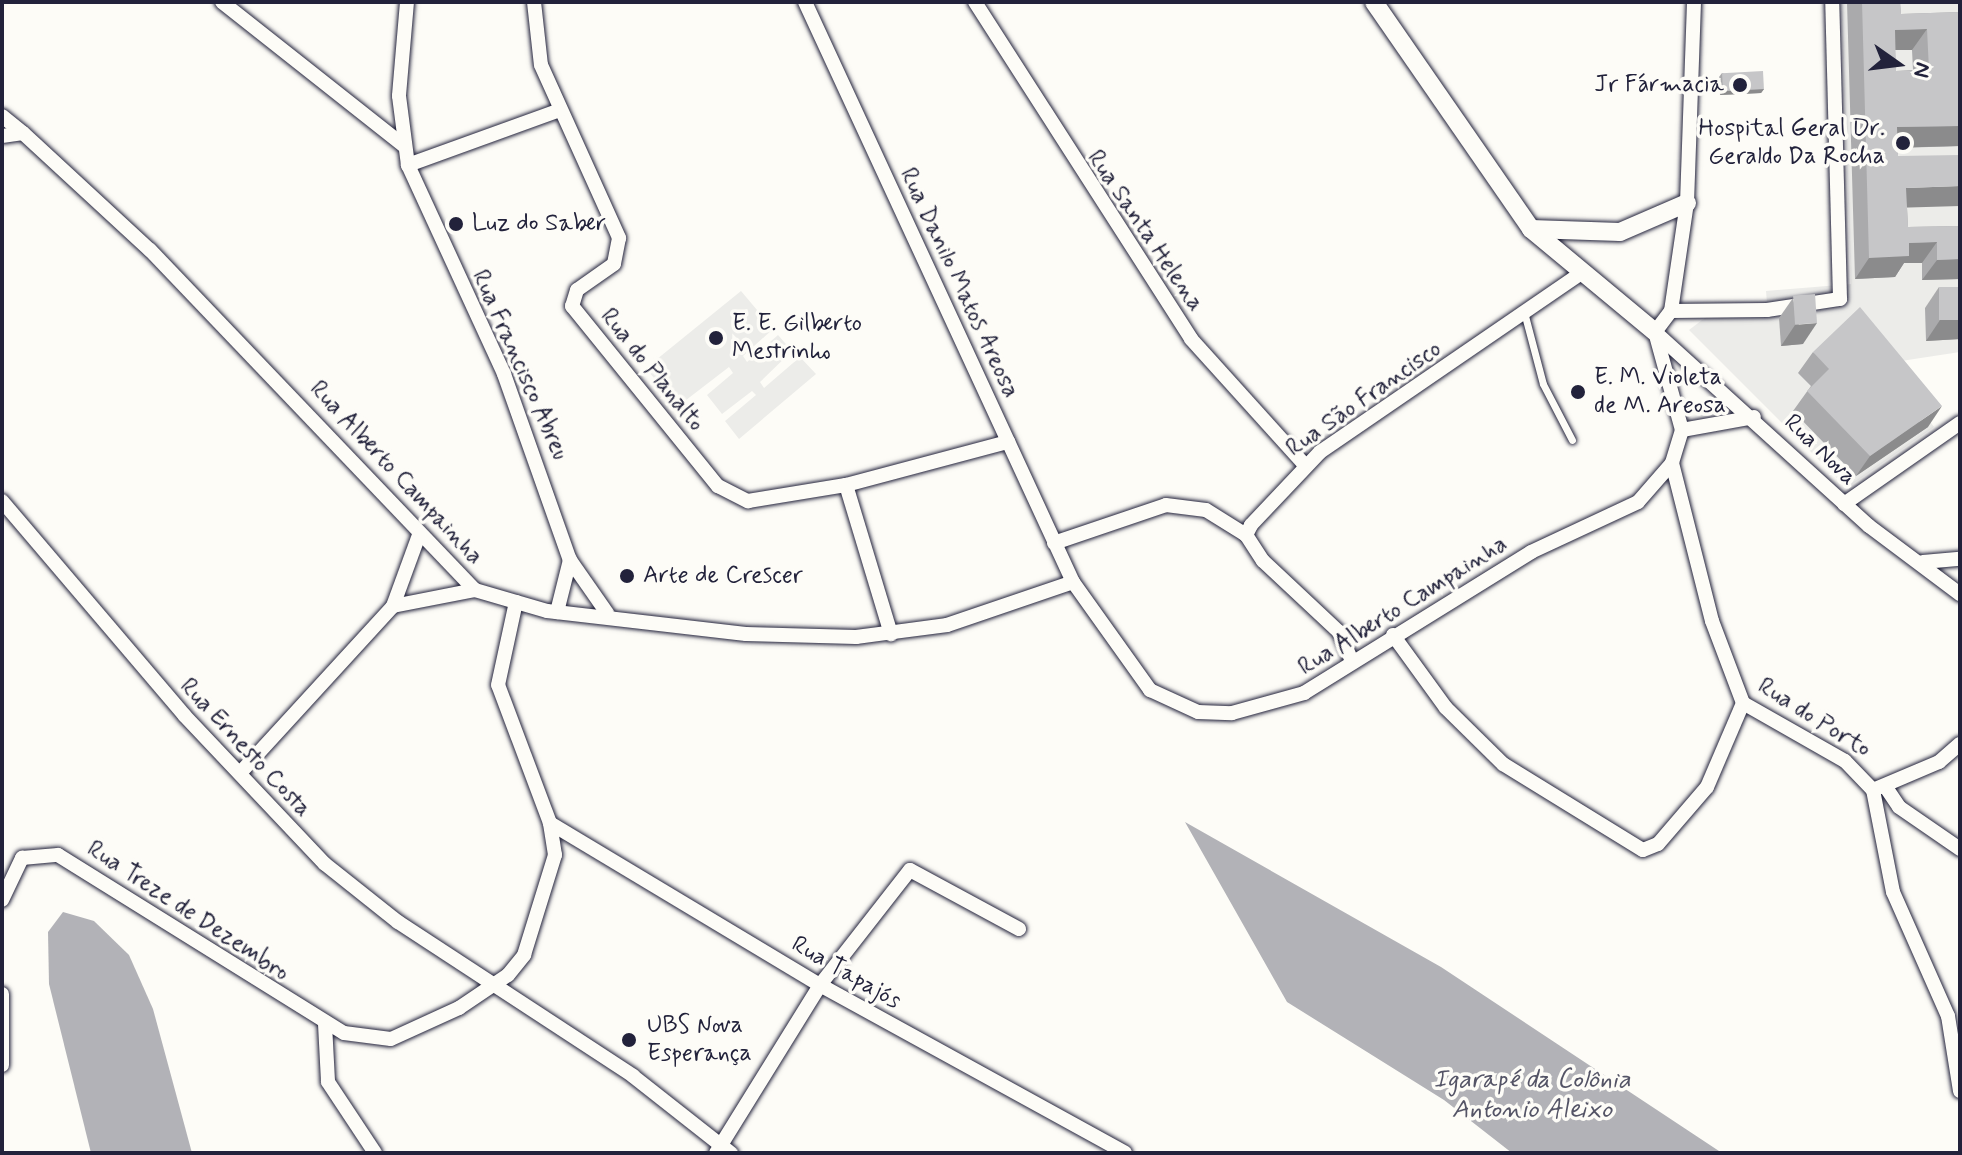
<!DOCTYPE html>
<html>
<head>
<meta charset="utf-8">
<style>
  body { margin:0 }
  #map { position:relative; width:1962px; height:1155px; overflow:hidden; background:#fdfcf7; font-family:Mynerve,sans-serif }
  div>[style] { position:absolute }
  .built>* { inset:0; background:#ecece9 }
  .water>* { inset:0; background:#b2b2b7 }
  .roads { filter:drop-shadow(0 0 2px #22223b) drop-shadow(0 0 2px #22223b) }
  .service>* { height:7px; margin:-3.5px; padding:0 3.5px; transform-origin:3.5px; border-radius:3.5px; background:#fdfcf7 }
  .minor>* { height:14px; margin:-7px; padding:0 7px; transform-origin:7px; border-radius:7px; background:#fdfcf7 }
  .tertiary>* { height:18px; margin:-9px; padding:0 9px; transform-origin:9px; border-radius:9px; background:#fdfcf7 }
  .wall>* { inset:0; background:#aaaaac }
  .shaded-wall>* { inset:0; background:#8b8b8c }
  .building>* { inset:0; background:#c6c6c8; transform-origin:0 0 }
  .dots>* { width:22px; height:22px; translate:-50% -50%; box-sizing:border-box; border:4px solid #fdfcf7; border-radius:50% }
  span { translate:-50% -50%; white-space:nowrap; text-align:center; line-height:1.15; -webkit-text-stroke:7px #fdfcf7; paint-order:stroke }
  .poi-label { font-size:24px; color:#22223b }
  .right { translate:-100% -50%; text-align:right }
  .left { translate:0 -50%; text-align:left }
  .street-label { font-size:24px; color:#22223b }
  .water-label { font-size:26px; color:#545466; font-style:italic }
  .frame { position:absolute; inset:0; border:4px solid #22223b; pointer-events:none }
  .north { position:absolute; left:1858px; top:24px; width:80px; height:80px; -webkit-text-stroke:6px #fdfcf7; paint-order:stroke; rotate:104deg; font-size:22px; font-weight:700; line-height:32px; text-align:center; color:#22223b }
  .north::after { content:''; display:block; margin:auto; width:28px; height:36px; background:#22223b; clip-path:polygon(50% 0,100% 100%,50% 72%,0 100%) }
</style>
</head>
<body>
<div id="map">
  <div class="built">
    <i style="clip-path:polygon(1841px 2px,1960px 2px,1960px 352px,1888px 363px,1934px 427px,1847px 488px,1689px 330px,1706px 317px,1768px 315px,1766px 291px,1851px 284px)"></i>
    <i style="clip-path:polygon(741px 291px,773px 329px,743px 356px,747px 362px,778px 335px,792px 351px,760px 382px,764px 388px,800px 357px,816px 374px,739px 439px,725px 421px,756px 395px,752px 391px,722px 414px,707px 395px,733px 373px,729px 367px,677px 407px,646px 368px)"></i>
  </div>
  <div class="water">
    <i style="clip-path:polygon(1185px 822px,1441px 967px,1722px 1153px,1512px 1153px,1444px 1100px,1287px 1002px)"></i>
    <i style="clip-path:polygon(63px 912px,94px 921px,129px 955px,153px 1009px,192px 1153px,91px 1153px,49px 984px,48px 932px)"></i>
  </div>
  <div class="roads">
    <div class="service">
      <i style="left:1524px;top:312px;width:74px;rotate:75.2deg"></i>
      <i style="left:1543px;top:384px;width:63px;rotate:62.6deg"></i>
    </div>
    <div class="minor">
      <i style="left:222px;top:2px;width:231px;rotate:38.3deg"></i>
      <i style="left:407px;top:2px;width:94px;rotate:94.9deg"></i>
      <i style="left:399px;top:96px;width:70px;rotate:82.6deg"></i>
      <i style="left:408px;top:165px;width:230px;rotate:65.3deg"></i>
      <i style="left:504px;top:374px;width:197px;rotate:70.5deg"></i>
      <i style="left:570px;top:560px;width:65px;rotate:55.1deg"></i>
      <i style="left:534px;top:2px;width:63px;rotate:83.7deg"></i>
      <i style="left:541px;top:65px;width:190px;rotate:65.7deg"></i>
      <i style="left:619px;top:238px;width:26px;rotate:101deg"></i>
      <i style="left:614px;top:264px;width:45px;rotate:144.9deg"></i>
      <i style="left:577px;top:290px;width:17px;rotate:107deg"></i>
      <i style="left:572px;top:306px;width:232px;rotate:51deg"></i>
      <i style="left:718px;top:486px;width:34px;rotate:27deg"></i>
      <i style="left:748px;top:501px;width:99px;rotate:-9.3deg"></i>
      <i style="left:846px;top:485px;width:168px;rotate:-14.9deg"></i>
      <i style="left:805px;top:2px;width:639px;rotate:65.2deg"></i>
      <i style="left:975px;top:2px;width:400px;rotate:57.3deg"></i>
      <i style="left:1191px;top:339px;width:169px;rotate:47.9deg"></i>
      <i style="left:2px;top:116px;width:27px;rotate:39deg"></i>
      <i style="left:2px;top:136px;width:21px;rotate:-8deg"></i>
      <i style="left:23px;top:133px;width:173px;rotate:42.7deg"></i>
      <i style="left:150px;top:250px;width:470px;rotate:46.3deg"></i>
      <i style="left:475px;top:590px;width:75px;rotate:16.3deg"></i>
      <i style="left:547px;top:611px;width:200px;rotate:6.6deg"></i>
      <i style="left:746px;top:634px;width:110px;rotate:1.6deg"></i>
      <i style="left:856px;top:637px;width:92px;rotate:-7.5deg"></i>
      <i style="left:947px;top:625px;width:133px;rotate:-18.8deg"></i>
      <i style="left:1073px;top:582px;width:133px;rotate:54.5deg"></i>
      <i style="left:1150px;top:690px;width:53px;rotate:24.6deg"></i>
      <i style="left:1198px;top:712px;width:34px;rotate:2deg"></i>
      <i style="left:1232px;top:713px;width:75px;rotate:-15.5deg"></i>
      <i style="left:1304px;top:693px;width:267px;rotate:-31.8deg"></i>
      <i style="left:1531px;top:552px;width:118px;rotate:-25deg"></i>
      <i style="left:1638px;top:502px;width:52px;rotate:-48.9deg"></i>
      <i style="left:408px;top:165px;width:162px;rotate:-19.9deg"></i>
      <i style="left:1671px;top:311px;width:96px;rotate:-0.6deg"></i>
      <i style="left:1767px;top:310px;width:74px;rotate:-8.6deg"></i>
      <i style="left:1840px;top:299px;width:297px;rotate:-91.5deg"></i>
      <i style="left:1655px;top:332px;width:102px;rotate:74.6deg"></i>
      <i style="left:1682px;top:430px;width:34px;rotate:107deg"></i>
      <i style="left:1672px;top:463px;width:163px;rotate:75.8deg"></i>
      <i style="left:1712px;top:621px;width:88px;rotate:69.3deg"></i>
      <i style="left:1743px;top:703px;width:117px;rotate:29.6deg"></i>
      <i style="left:1845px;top:761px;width:40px;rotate:46deg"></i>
      <i style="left:1873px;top:790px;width:104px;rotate:78.9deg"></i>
      <i style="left:1893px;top:892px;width:136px;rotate:66.1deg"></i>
      <i style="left:1948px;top:1016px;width:76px;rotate:80.9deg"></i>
      <i style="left:1655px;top:332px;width:289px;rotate:42.2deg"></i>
      <i style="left:1869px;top:526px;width:114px;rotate:36.8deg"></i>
      <i style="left:1655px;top:332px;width:26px;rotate:-53deg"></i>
      <i style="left:1671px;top:311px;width:109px;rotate:-81.6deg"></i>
      <i style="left:1687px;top:203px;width:201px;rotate:-88deg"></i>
      <i style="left:1682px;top:430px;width:73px;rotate:-10.2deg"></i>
      <i style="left:846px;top:485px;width:156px;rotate:73.2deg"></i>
      <i style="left:2px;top:501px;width:281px;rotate:49.6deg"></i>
      <i style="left:184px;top:715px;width:205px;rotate:46.6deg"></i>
      <i style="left:325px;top:864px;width:93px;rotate:38.5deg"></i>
      <i style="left:398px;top:922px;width:281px;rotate:33.2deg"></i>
      <i style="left:633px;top:1076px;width:125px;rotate:38.2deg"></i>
      <i style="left:1844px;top:504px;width:141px;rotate:-34.9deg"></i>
      <i style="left:1054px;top:543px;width:118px;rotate:-18.7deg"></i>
      <i style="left:1166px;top:505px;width:40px;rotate:7.1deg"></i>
      <i style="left:1206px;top:510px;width:47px;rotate:32deg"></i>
      <i style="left:1923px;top:562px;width:37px;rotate:-5deg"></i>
      <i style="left:393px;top:606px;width:84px;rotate:-11deg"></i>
      <i style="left:557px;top:612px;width:54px;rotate:-76deg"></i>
      <i style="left:1393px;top:635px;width:90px;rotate:54deg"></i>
      <i style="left:1446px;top:708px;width:80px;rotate:44.5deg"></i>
      <i style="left:1503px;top:764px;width:164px;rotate:31.6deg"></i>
      <i style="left:1643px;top:850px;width:16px;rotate:-22deg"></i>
      <i style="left:1658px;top:844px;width:75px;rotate:-49.3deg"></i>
      <i style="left:1707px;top:787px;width:91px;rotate:-66.8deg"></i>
      <i style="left:1352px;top:661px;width:32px;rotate:-114deg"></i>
      <i style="left:1339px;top:632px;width:104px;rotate:-136.9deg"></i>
      <i style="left:1263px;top:561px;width:31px;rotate:-123deg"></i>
      <i style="left:1246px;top:535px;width:11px;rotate:-63deg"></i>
      <i style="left:1251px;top:525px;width:100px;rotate:-46.6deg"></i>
      <i style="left:1320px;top:452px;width:315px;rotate:-34.4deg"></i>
      <i style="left:241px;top:772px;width:225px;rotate:-47.5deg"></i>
      <i style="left:393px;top:606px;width:76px;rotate:-69.9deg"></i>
      <i style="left:1885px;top:786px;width:25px;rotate:56deg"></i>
      <i style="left:1899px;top:807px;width:74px;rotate:34.5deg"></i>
      <i style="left:1873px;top:790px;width:72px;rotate:-23deg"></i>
      <i style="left:1939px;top:762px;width:28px;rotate:-41deg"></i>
      <i style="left:550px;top:823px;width:315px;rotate:31deg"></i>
      <i style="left:820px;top:985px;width:348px;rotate:28.8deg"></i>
      <i style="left:2px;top:900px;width:47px;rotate:-64.5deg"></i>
      <i style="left:22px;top:858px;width:36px;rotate:-5deg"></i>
      <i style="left:58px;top:855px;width:337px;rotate:31.9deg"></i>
      <i style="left:344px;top:1033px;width:47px;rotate:7.3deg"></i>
      <i style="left:391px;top:1039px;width:75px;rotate:-24.5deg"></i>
      <i style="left:459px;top:1008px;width:59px;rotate:-34deg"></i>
      <i style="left:508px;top:975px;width:26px;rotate:-51deg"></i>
      <i style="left:524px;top:955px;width:105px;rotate:-72.8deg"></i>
      <i style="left:555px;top:855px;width:32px;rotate:-99deg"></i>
      <i style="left:550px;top:823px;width:147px;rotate:-110.6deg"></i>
      <i style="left:498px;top:685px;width:85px;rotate:-77.8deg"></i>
      <i style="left:2px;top:994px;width:71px;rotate:90deg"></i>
      <i style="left:325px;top:1024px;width:58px;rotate:87deg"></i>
      <i style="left:328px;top:1082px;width:85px;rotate:56.5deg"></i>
      <i style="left:716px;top:1153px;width:198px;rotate:-58.2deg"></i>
      <i style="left:820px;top:985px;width:146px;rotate:-52deg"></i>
      <i style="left:910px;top:870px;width:124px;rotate:28.4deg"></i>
    </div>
    <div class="tertiary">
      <i style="left:1374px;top:2px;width:276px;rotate:55.3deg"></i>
      <i style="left:1531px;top:229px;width:161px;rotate:39.7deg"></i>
      <i style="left:1531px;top:229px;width:89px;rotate:1.9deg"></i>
      <i style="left:1620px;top:232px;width:73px;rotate:-23.4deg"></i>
    </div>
  </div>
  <div class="wall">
    <i style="clip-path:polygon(evenodd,1847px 2px,1900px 2px,1901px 14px,1960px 12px,1960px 146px,1898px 148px,1898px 156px,1907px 208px,1908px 227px,1960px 226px,1960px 279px,1922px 280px,1922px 263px,1904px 263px,1895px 277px,1855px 279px,1847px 2px,1895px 50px,1912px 50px,1913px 70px,1896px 71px,1895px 50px)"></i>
    <i style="clip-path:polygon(1722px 73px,1764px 89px,1761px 93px,1720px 95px,1719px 77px)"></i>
    <i style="clip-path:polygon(1939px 287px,1960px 287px,1960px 339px,1926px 341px,1925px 308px)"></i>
    <i style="clip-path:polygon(1793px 298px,1803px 344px,1781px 346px,1779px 318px)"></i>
    <i style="clip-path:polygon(1813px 352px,1928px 427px,1856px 476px,1793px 411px,1811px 386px,1798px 373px)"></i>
  </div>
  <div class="shaded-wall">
    <i style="clip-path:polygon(1927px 29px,1912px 50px,1880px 50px,1895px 30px)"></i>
    <i style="clip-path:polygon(1764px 89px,1761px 93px,1720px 95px,1723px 91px)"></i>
    <i style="clip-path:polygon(1960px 126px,1960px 146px,1883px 148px,1897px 127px)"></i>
    <i style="clip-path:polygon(1960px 186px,1960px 206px,1892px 208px,1906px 188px)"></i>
    <i style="clip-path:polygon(1937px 242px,1922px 263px,1904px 263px,1895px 277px,1855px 279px,1869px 258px,1909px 243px)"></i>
    <i style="clip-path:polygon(1960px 259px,1960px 279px,1922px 280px,1937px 260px)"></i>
    <i style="clip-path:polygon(1960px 319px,1960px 339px,1926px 341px,1940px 320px)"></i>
    <i style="clip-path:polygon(1817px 323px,1803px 344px,1781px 346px,1795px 325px)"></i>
    <i style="clip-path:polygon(1942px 406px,1928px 427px,1856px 476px,1870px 456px)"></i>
  </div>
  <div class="building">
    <i style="clip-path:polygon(evenodd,1862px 2px,1900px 2px,1901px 14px,1960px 12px,1960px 126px,1897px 127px,1898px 156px,1960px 155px,1960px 186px,1906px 188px,1908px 227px,1960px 226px,1960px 259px,1937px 260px,1937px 242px,1909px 243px,1909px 256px,1869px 258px,1862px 2px,1927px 29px,1929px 70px,1896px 71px,1895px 30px,1927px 29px)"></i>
    <i style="left:1763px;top:71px;width:18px;height:41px;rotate:87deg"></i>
    <i style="left:1939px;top:287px;width:21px;height:33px"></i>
    <i style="left:1815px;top:294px;width:29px;height:22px;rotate:86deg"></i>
    <i style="clip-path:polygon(1860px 307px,1942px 406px,1870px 456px,1807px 391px,1829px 369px,1813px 352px)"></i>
  </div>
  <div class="dots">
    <i style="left:1740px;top:85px;background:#22223b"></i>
    <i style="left:1903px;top:143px;background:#22223b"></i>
    <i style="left:456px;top:224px;background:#22223b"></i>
    <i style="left:716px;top:338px;background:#22223b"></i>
    <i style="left:1578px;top:392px;background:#22223b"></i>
    <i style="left:627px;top:576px;background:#22223b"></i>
    <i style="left:629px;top:1040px;background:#22223b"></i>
  </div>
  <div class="poi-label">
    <span class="right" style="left:1724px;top:85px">Jr Fármacia</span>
    <span class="right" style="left:1885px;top:143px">Hospital Geral Dr.<br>Geraldo Da Rocha</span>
    <span class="left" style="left:472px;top:224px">Luz do Saber</span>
    <span class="left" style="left:732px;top:338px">E. E. Gilberto<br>Mestrinho</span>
    <span class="left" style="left:1594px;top:392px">E. M. Violeta<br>de M. Areosa</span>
    <span class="left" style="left:643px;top:576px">Arte de Crescer</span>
    <span class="left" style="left:647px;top:1040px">UBS Nova<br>Esperança</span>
  </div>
  <div class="street-label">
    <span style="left:1145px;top:231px;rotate:56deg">Rua Santa Helena</span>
    <span style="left:959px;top:283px;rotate:65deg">Rua Danilo Matos Areosa</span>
    <span style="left:520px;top:365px;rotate:66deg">Rua Francisco Abreu</span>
    <span style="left:652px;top:370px;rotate:51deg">Rua do Planalto</span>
    <span style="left:1364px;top:399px;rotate:-35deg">Rua São Francisco</span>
    <span style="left:1820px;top:450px;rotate:44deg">Rua Nova</span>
    <span style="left:396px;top:473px;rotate:47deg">Rua Alberto Campainha</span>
    <span style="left:1403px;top:606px;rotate:-32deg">Rua Alberto Campainha</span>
    <span style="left:1814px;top:718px;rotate:32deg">Rua do Porto</span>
    <span style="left:245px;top:748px;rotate:47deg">Rua Ernesto Costa</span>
    <span style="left:188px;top:911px;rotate:33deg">Rua Treze de Dezembro</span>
    <span style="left:846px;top:973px;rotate:30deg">Rua Tapajós</span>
  </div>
  <div class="water-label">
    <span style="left:1532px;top:1096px">Igarapé da Colônia<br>Antonio Aleixo</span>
  </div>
  <div class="frame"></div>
  <div class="north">N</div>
</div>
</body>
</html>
